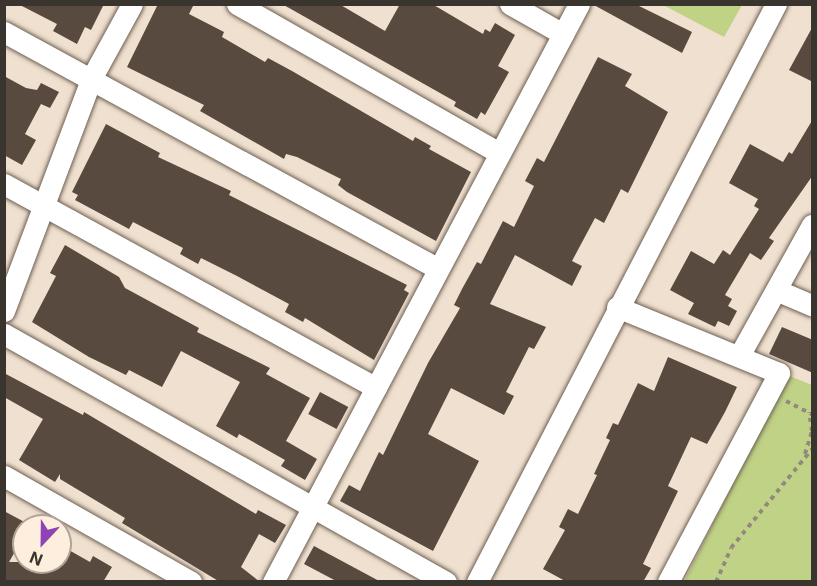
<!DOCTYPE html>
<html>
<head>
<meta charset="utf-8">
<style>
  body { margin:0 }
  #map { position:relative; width:817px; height:586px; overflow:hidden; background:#f0e0d0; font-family:Inter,sans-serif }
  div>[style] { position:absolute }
  .green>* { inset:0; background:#bfd285 }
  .building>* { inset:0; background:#584a3e; transform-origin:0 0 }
  .path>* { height:4px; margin-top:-2px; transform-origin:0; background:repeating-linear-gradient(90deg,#93897e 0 4.5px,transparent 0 9px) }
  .roads { filter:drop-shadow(0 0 2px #6c5f51) drop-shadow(0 0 2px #6c5f51) }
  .minor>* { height:21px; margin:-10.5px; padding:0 10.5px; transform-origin:10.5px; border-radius:10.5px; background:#fff }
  span { translate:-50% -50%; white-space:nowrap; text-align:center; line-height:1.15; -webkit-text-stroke:6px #fdeedd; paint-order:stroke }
  .frame { position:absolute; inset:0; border:6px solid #39342d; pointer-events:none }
  .north { position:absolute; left:12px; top:514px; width:60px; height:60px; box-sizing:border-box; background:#fdeedd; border:2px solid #afa497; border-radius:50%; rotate:202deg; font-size:16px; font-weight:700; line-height:24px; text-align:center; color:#39342d }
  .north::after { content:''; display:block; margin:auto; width:21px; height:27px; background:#8f43b5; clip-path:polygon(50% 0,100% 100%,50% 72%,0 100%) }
</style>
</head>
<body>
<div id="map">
  <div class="green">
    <i style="clip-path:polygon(663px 5px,742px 5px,724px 37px)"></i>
    <i style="clip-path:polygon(787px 375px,812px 385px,812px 581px,684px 582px)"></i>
  </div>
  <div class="building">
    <i style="clip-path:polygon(18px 4px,104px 4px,91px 30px,85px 27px,77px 44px,53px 31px,57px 24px)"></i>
    <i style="clip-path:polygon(158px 4px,194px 4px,189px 14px,224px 32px,222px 37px,265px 62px,268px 58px,292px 71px,413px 141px,415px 137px,431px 146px,429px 149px,471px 172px,436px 241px,347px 192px,338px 185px,341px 179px,297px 157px,286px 154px,284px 159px,200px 111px,204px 105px,127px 67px)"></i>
    <i style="clip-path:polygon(282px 4px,339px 4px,385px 31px,400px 4px,432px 4px,483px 34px,485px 29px,490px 32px,495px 23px,515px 35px,498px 66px,509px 72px,485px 115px,481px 112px,477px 119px,454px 106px,456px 102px)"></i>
    <i style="clip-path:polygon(592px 4px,635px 4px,692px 32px,682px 53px)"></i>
    <i style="clip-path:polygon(813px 26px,813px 82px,789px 70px)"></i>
    <i style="clip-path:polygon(598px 57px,632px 74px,625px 86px,668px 112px,628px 193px,621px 189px,604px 223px,595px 218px,572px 261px,582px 266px,572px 286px,515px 255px,490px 304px,546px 327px,534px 349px,529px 347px,506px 392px,514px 396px,504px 415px,451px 388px,428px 434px,479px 461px,433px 551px,340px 501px,349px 485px,360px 491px,379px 452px,383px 455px,428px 363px,460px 308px,454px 305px,462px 289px,477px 262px,481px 264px,503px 221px,514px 227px,534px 186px,525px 181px,537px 158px,544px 162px)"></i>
    <i style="clip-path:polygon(4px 76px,26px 88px,37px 90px,41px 83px,59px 92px,50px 108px,41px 104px,25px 134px,36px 140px,22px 165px,4px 155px)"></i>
    <i style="clip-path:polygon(813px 119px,813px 175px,769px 238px,774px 241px,761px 260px,750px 253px,725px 295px,732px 299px,728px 306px,737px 311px,729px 326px,718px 321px,715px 327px,688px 314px,694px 303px,670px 290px,691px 251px,714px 264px,723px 250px,730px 255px,759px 209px,754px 206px,758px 199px,729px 183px,750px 144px,783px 162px,789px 152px,792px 154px)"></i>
    <i style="clip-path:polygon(106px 124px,160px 153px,158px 157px,231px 191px,229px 195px,407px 285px,404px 290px,409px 293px,374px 360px,305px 318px,303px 322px,285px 312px,289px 304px,237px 276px,201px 258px,198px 264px,180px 254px,183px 248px,133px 222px,129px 229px,75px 200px,78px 195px,72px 192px)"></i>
    <i style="clip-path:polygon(65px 245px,119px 277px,125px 288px,199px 328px,197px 332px,270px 368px,266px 374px,310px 398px,286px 441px,317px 459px,305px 480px,281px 466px,285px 460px,239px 434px,237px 438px,216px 426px,240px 382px,181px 351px,162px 387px,129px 370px,126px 375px,89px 357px,32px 322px,56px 276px,50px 273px)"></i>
    <i style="clip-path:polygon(782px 327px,813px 340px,813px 373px,769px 354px)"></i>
    <i style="clip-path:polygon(668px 357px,737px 387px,725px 412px,707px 444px,691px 437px,668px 486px,678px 491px,643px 564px,651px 568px,643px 582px,567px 582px,543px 569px,565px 530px,559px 527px,568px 509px,578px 514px,597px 475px,594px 474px,610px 440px,606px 438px,613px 423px,618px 425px,638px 383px,654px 391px)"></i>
    <i style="clip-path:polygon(4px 373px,83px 415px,84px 412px,256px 514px,258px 510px,286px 525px,275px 543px,259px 534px,241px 567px,260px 582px,220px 582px,122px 523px,125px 518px,60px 479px,60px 474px,55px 482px,19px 460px,43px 419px,4px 397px)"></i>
    <i style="left:320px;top:392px;width:32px;height:25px;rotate:28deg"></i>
    <i style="clip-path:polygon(4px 511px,30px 525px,24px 526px,24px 536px,9px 562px,60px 562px,60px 545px,90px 562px,93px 556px,112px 567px,103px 582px,4px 582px)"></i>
    <i style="clip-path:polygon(314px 546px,381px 582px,338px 582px,304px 564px)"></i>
  </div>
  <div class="path">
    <i style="left:786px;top:401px;width:29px;rotate:27deg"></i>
    <i style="left:805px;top:454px;width:24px;rotate:-73deg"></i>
    <i style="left:812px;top:431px;width:19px;rotate:-99deg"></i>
    <i style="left:716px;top:582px;width:37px;rotate:-66deg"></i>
    <i style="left:731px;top:548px;width:128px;rotate:-50.7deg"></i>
  </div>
  <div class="roads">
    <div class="minor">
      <i style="left:237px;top:4px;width:301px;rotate:29.6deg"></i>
      <i style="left:510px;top:4px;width:61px;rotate:29.5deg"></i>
      <i style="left:4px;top:32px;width:494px;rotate:28.6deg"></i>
      <i style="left:4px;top:184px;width:424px;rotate:28.7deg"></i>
      <i style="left:776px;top:290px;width:39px;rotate:23deg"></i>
      <i style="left:617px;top:307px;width:175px;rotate:22.2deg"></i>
      <i style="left:779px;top:373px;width:237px;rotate:118deg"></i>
      <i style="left:4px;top:311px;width:248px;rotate:-69.4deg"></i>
      <i style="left:91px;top:79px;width:85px;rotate:-61.3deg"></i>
      <i style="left:4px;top:334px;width:507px;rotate:29.3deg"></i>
      <i style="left:739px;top:356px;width:150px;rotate:-60.9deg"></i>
      <i style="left:4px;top:476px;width:215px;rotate:29.5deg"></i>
      <i style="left:273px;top:582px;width:654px;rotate:-62.1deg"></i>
      <i style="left:477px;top:582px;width:651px;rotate:-62.65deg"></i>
    </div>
  </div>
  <div class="frame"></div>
  <div class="north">N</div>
</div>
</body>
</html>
